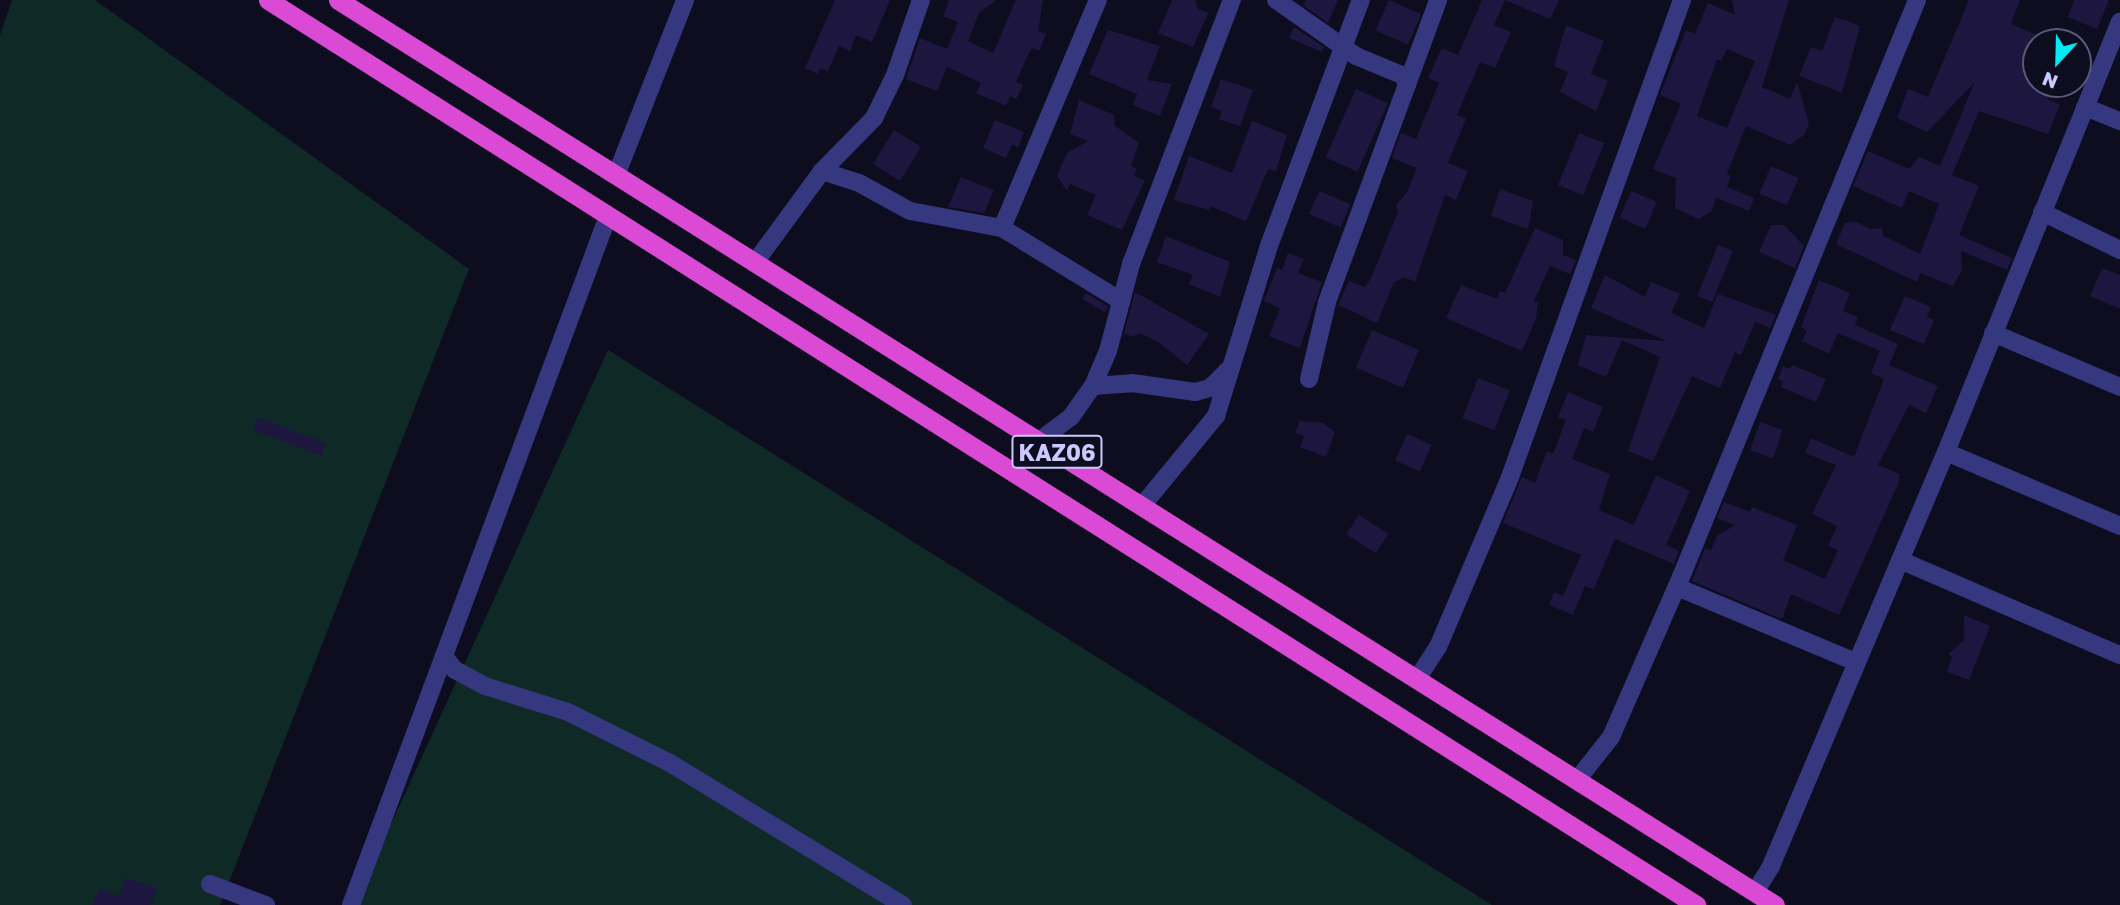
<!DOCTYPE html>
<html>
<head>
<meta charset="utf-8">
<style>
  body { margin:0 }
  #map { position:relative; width:2120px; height:905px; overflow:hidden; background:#0e0c1f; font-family:"Golos Text",sans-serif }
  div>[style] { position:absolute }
  .green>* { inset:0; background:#0f2926 }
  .building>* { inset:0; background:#1d1740; transform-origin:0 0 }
  .minor>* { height:18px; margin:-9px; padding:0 9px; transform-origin:9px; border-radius:9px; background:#35377f }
  .tertiary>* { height:18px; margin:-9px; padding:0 9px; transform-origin:9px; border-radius:9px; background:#35377f }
  .trunk>* { height:19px; margin:-9.5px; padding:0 9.5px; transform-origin:9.5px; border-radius:9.5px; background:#da4ad4 }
  span { translate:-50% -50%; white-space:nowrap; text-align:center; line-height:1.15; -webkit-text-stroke:5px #0e0c1f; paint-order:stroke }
  .shield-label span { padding:2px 5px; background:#0e0c1f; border:2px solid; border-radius:5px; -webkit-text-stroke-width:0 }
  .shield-label { font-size:23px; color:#ccc9ff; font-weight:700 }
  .north { position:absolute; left:2022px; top:28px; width:70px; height:70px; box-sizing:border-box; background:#0e0c1f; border:2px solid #5a5879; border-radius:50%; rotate:202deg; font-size:19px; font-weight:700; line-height:28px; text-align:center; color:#ccc9ff }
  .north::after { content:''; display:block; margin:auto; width:24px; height:32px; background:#00eaf4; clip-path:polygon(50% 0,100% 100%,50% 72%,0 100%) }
</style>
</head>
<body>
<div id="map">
  <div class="green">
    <i style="clip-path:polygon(12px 0,95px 0,469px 269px,220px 905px,0 905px,0 35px)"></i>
    <i style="clip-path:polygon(608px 350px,1492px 905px,354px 905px)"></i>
  </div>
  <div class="building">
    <i style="clip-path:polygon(835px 0,890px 0,872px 42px,856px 35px,850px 51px,839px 46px,828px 71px,820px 68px,818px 74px,805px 68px)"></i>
    <i style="clip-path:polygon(949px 0,996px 0,979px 13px,968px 41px,993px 53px,1016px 0,1043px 0,1038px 31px,1046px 34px,1039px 51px,1032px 48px,1027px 57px,1016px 82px,1023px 85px,1016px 99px,1010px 96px,1006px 106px,976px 93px,981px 83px,947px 67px,937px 91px,906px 79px,920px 38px,947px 49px,958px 22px,943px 16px)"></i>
    <i style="clip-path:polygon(1172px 0,1195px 0,1198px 9px,1208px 13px,1193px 47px,1158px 33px)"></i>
    <i style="clip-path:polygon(1306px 0,1338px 0,1328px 23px,1303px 5px)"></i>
    <i style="left:1389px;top:0;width:35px;height:33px;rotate:24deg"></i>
    <i style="clip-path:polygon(1482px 0,1505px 0,1494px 25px,1511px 32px,1495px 68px,1480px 62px,1457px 115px,1466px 119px,1448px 163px,1468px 171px,1456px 200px,1445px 195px,1415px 282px,1404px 277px,1394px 282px,1377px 323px,1338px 305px,1349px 281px,1365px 287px,1371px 278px,1398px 212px,1396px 205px,1407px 192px,1417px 168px,1392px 158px,1401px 133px,1416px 139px,1439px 83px,1428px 78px,1442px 48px,1458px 55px)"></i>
    <i style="clip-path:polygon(1505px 0,1559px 0,1550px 19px)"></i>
    <i style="clip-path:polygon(evenodd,1732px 0,1789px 0,1762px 87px,1790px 99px,1797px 82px,1809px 123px,1805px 134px,1790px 145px,1746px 126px,1727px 174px,1731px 176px,1727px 187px,1754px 198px,1749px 211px,1716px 198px,1711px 212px,1698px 219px,1675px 208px,1676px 178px,1653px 169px,1681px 104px,1660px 95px,1686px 30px,1695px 34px,1708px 3px,1735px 15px,1732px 0,1727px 49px,1755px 61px,1727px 128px,1697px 116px,1717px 59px,1721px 61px,1727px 49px)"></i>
    <i style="clip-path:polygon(1969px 0,2020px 0,2011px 24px,2036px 35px,2036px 85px,2051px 91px,2047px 99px,2060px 105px,2048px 134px,1979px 111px,1952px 175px,1979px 186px,1959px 235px,2012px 258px,2007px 270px,1961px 251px,1962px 270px,1953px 286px,1920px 273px,1917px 282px,1836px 244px,1845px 223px,1856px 222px,1871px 229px,1882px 228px,1883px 236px,1920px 254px,1939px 204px,1909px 191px,1902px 208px,1853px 186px,1868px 151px,1909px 169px,1919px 157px,1940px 166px,1974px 83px,1927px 132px,1897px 118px,1908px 89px,1928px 97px)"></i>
    <i style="clip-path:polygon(2074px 0,2109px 0,2097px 29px,2068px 17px)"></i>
    <i style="clip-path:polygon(1835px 17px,1860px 26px,1842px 93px,1799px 76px,1811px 47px,1822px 51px)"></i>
    <i style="clip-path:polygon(1566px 25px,1604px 41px,1591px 74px,1608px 81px,1596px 111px,1560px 92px,1568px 72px,1554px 66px)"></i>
    <i style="clip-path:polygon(1294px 27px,1324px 47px,1322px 52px,1289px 38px)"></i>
    <i style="clip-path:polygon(1108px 30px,1160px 46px,1147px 80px,1172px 84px,1160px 116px,1133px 105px,1137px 94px,1089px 74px)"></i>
    <i style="clip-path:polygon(1221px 79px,1253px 90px,1240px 126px,1219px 119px,1222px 111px,1211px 107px)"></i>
    <i style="left:1356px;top:89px;width:35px;height:75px;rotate:24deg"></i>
    <i style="clip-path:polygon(1079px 100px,1114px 115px,1115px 126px,1139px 143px,1131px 166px,1137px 169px,1134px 176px,1145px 180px,1122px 230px,1087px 215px,1096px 195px,1070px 184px,1067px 191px,1057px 176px,1067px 153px,1088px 141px,1070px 134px)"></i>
    <i style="clip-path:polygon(995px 120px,1024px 132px,1018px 147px,1012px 144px,1006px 158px,983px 148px)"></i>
    <i style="clip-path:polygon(1252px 121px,1287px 135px,1276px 171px,1268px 169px,1246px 221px,1210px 206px,1209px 210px,1174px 200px,1189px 156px,1232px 173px)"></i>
    <i style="left:894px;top:130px;width:32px;height:40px;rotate:32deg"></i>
    <i style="left:1579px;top:133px;width:27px;height:56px;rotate:22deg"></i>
    <i style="left:1771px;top:166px;width:30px;height:30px;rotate:23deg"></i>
    <i style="clip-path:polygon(961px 177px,994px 190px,984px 213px,948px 207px)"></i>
    <i style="clip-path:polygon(1500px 189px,1533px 201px,1528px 229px,1491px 216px)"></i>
    <i style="left:1319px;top:191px;width:34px;height:25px;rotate:23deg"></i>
    <i style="left:1631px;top:191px;width:28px;height:29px;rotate:23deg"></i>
    <i style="clip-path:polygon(1771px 225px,1784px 225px,1804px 246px,1795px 268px,1759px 252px)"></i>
    <i style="clip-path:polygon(1535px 228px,1563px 240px,1563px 255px,1576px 260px,1570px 274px,1550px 266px,1534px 301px,1538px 303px,1536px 319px,1522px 351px,1446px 318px,1461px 285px,1497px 299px,1500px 291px,1505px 293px)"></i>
    <i style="clip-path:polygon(1166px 236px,1230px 262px,1220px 297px,1189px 284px,1193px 275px,1157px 262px)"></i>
    <i style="left:1718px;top:245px;width:16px;height:55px;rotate:22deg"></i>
    <i style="clip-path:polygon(1288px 253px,1304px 259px,1298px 273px,1322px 282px,1300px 348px,1269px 336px,1280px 308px,1264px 301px,1277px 268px,1282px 270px)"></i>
    <i style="clip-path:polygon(2102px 268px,2120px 275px,2120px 309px,2090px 296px)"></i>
    <i style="clip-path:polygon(1605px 275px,1645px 297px,1651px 282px,1680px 294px,1671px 313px,1704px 328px,1718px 294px,1776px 315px,1770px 328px,1755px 322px,1741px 355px,1735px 352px,1720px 388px,1692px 376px,1653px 461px,1628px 451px,1660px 357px,1622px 340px,1606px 377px,1578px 365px,1586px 335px,1667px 341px,1591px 308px)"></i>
    <i style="clip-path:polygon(1819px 280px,1850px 293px,1843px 311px,1858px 317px,1855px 325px,1898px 344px,1889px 365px,1938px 386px,1926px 413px,1909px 405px,1878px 465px,1900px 474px,1898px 484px,1839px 615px,1791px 594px,1782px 619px,1692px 581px,1705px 548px,1711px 550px,1717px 536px,1735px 525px,1717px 518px,1724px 502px,1750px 512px,1752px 507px,1797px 525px,1783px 560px,1825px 579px,1838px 550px,1828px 546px,1837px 526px,1812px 514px,1836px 465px,1805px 453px,1811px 438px,1854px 457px,1884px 379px,1871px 373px,1880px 351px,1838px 333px,1829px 354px,1802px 341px,1807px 331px,1801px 327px)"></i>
    <i style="clip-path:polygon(1135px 292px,1209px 334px,1187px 365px,1158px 342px,1140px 333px,1131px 337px,1124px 333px)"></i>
    <i style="left:1086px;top:293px;width:26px;height:7px;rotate:31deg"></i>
    <i style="clip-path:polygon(1905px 296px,1931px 307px,1927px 317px,1934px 320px,1924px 344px,1890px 330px)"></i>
    <i style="left:1372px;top:330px;width:51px;height:41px;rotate:23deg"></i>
    <i style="clip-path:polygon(1792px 365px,1826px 379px,1816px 402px,1781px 387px,1783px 381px,1778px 379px,1783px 366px,1790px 369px)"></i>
    <i style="left:1478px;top:378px;width:34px;height:43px;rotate:21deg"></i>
    <i style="clip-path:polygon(1568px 392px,1603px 407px,1593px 432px,1584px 428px,1572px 459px,1610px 474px,1599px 510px,1634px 525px,1656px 475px,1690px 491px,1666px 545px,1679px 551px,1674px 564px,1615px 539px,1594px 589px,1585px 586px,1573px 615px,1549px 605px,1554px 592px,1563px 596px,1581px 555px,1503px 523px,1522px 477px,1535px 483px,1547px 451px,1553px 454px,1566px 420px,1558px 417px)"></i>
    <i style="left:258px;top:417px;width:73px;height:14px;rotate:21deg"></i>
    <i style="clip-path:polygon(1300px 421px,1323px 423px,1335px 432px,1326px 457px,1300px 447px,1304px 436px,1295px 433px)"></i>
    <i style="left:1760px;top:422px;width:24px;height:30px;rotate:19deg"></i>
    <i style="left:1407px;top:434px;width:27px;height:29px;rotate:24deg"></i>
    <i style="left:1359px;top:515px;width:35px;height:23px;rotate:33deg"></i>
    <i style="clip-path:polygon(1964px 615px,1990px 626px,1969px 680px,1947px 672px,1952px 657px,1948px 654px,1964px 640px)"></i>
    <i style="clip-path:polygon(125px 878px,157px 888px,151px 905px,92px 905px,99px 888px,119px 897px)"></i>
  </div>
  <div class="minor">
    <i style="left:1276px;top:0;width:98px;rotate:35deg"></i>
    <i style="left:1356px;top:56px;width:52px;rotate:22.6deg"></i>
    <i style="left:1404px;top:76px;width:10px;rotate:73deg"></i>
    <i style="left:2085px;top:107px;width:38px;rotate:22deg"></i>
    <i style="left:822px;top:171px;width:39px;rotate:18deg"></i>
    <i style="left:859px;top:183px;width:58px;rotate:28.8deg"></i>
    <i style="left:910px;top:211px;width:94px;rotate:10.5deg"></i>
    <i style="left:1002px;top:228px;width:140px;rotate:31.5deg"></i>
    <i style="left:2042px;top:212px;width:87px;rotate:26deg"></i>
    <i style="left:1002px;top:228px;width:247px;rotate:-67.2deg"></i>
    <i style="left:756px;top:261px;width:112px;rotate:-53.7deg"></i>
    <i style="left:822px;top:171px;width:74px;rotate:-45.5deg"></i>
    <i style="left:874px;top:118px;width:48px;rotate:-64deg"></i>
    <i style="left:895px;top:75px;width:79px;rotate:-70.9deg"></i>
    <i style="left:1993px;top:333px;width:138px;rotate:23deg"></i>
    <i style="left:1309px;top:379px;width:79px;rotate:-76.8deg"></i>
    <i style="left:1327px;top:302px;width:322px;rotate:-69.8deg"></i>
    <i style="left:1093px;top:386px;width:38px;rotate:-67deg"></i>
    <i style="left:1108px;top:351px;width:90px;rotate:-75.2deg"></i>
    <i style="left:1131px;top:264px;width:283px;rotate:-69.1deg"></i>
    <i style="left:1039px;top:441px;width:40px;rotate:-37deg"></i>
    <i style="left:1071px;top:417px;width:38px;rotate:-55deg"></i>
    <i style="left:1093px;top:386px;width:39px;rotate:-4deg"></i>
    <i style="left:1132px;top:383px;width:64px;rotate:8.1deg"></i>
    <i style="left:1195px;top:392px;width:16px;rotate:-15deg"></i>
    <i style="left:1210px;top:388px;width:25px;rotate:-45deg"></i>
    <i style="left:1946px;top:452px;width:189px;rotate:23deg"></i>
    <i style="left:1142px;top:506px;width:117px;rotate:-50.6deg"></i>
    <i style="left:1216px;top:416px;width:181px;rotate:-72.7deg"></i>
    <i style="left:1270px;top:243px;width:259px;rotate:-69.5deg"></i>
    <i style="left:1900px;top:560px;width:240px;rotate:23.4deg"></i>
    <i style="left:1677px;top:587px;width:193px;rotate:22.8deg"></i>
    <i style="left:444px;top:656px;width:18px;rotate:52deg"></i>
    <i style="left:455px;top:670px;width:34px;rotate:28deg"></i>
    <i style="left:485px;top:686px;width:87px;rotate:17.4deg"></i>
    <i style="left:568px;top:712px;width:114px;rotate:26.6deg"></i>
    <i style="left:670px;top:763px;width:273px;rotate:31.4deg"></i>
    <i style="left:1417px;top:679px;width:38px;rotate:-57deg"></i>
    <i style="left:1438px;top:647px;width:185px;rotate:-67deg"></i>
    <i style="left:1510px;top:477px;width:507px;rotate:-70.17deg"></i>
    <i style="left:1577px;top:780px;width:55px;rotate:-51.7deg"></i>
    <i style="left:1611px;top:737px;width:175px;rotate:-66.4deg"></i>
    <i style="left:1681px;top:577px;width:623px;rotate:-67.75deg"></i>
    <i style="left:210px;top:884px;width:60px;rotate:20.6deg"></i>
    <i style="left:1755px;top:892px;width:31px;rotate:-58deg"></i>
    <i style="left:1771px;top:866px;width:449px;rotate:-67.1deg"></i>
    <i style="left:1946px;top:452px;width:464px;rotate:-68deg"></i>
  </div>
  <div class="tertiary">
    <i style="left:617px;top:173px;width:186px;rotate:-68.5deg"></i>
    <i style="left:351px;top:905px;width:735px;rotate:-69.54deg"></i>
  </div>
  <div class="trunk">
    <i style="left:268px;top:0;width:1691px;rotate:32.36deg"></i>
    <i style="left:338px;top:0;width:1698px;rotate:32.2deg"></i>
  </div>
  <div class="shield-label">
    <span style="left:1057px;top:452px">KАZ06</span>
  </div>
  <div class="north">N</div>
</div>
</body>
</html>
